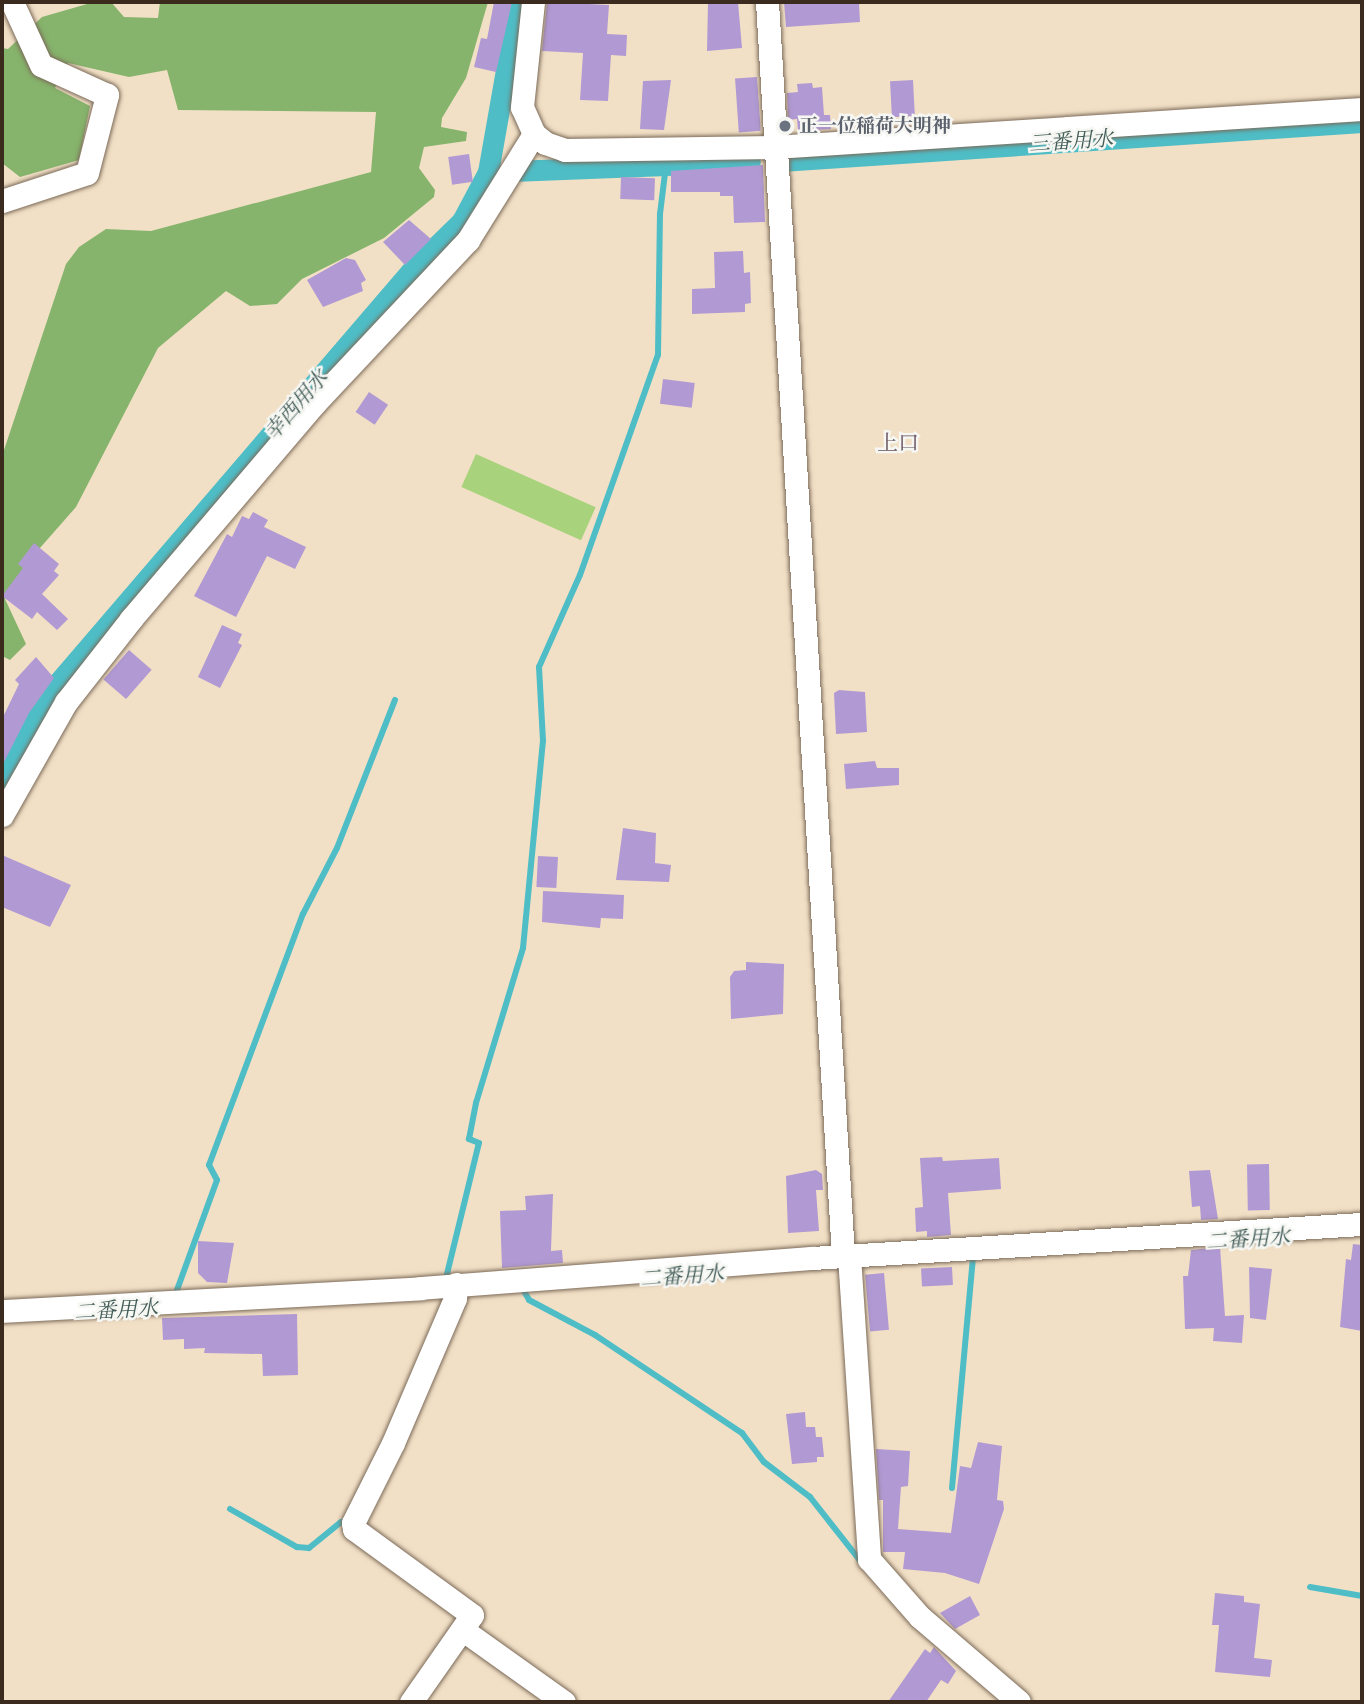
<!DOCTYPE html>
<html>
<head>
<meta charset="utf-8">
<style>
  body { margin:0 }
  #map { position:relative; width:1364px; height:1704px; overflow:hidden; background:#f2e0c6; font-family:"IM FELL Great Primer","Noto Serif JP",serif }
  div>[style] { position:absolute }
  .green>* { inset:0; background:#a9d27d; transform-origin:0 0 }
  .forest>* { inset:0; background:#86b46c }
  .stream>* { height:6px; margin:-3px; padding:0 3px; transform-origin:3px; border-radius:3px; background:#4fbdc6 }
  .canal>* { height:21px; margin:-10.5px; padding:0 10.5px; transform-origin:10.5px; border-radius:10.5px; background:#4fbdc6 }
  .building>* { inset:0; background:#b199d3; transform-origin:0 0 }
  .roads { filter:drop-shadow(0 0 2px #7b6a59) drop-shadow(0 0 2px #7b6a59) }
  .minor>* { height:23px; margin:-11.5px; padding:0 11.5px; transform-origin:11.5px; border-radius:11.5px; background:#fff }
  .dots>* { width:19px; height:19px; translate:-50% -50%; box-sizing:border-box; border:4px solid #f6f6f2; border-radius:50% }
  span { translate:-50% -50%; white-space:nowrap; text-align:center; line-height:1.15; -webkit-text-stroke:5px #f6f6f2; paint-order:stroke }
  .worship-label { font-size:19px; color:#5b616d; font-weight:700 }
  .left { translate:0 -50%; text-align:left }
  .water-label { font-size:21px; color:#425d59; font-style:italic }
  .neighbourhood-label { font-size:21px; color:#64515d }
  .frame { position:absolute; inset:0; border:4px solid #3b2a1e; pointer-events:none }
</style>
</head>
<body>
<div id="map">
  <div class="green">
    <i style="left:476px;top:454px;width:131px;height:36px;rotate:24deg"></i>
  </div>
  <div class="forest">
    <i style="clip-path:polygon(94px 2px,111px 2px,124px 17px,158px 18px,160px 2px,488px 2px,466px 78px,442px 118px,441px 127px,467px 132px,466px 141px,424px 147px,419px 168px,435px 190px,434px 197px,384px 238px,302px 279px,277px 304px,250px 306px,226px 291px,158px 348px,76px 507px,25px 565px,5px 599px,26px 644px,10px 660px,2px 656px,2px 456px,66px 264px,79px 247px,106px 229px,151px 231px,371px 172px,376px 112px,178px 110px,167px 70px,129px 77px,68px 63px,55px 88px,90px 106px,79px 160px,20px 177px,2px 163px,2px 48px,8px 49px,42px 17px)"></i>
  </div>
  <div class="stream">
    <i style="left:446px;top:1278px;width:139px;rotate:-76.3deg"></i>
    <i style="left:479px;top:1143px;width:11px;rotate:-158deg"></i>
    <i style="left:469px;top:1139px;width:37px;rotate:-79deg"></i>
    <i style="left:476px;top:1103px;width:162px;rotate:-73.1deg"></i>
    <i style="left:523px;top:948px;width:208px;rotate:-84.5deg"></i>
    <i style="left:543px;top:741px;width:74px;rotate:-93.1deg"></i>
    <i style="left:539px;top:667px;width:101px;rotate:-66deg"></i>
    <i style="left:580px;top:575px;width:233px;rotate:-70.5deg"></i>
    <i style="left:658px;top:355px;width:141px;rotate:-89.2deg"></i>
    <i style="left:660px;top:214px;width:49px;rotate:-83deg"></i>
    <i style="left:521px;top:1286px;width:16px;rotate:60deg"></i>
    <i style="left:529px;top:1300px;width:75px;rotate:27.9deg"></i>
    <i style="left:595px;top:1335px;width:177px;rotate:33.7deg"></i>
    <i style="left:742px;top:1433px;width:36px;rotate:53deg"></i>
    <i style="left:764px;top:1462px;width:58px;rotate:37.3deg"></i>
    <i style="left:810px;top:1497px;width:84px;rotate:51.8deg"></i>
    <i style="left:177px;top:1290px;width:117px;rotate:-70deg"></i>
    <i style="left:217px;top:1180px;width:17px;rotate:-118deg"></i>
    <i style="left:209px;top:1165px;width:268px;rotate:-69.5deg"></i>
    <i style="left:303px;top:914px;width:74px;rotate:-62.7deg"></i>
    <i style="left:337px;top:848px;width:159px;rotate:-68.6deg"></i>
    <i style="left:952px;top:1488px;width:232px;rotate:-84.8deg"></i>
    <i style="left:230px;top:1509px;width:77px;rotate:29.6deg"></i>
    <i style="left:297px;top:1547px;width:12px;rotate:5deg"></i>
    <i style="left:309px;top:1548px;width:41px;rotate:-39.1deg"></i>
    <i style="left:341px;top:1522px;width:7px;rotate:8deg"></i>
    <i style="left:1310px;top:1587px;width:53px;rotate:9.8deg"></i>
  </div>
  <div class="canal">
    <i style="left:781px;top:161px;width:582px;rotate:-3.84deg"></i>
    <i style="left:512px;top:171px;width:238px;rotate:-2.2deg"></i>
    <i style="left:2px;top:779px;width:90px;rotate:-62.3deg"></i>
    <i style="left:44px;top:699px;width:565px;rotate:-49.38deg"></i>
    <i style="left:412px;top:270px;width:70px;rotate:-44.4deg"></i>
    <i style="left:462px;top:221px;width:55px;rotate:-62deg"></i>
    <i style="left:488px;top:172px;width:173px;rotate:-80deg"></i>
  </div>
  <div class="building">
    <i style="clip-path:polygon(494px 2px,512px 2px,496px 72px,474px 67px,481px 38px,487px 39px)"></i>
    <i style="clip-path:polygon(547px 2px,609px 5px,607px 34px,627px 35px,626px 56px,611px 55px,608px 101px,580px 100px,583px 53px,542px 51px)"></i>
    <i style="clip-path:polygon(708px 2px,738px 2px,742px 48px,707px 51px)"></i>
    <i style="clip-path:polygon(784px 2px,859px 2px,860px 22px,786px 27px)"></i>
    <i style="left:757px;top:77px;width:54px;height:22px;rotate:86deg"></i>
    <i style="clip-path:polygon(671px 80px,664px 130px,640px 129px,643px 81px)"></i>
    <i style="left:913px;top:80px;width:36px;height:23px;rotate:87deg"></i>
    <i style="clip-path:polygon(812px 83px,813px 88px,822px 87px,824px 115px,830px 115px,831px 129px,798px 131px,797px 119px,788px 120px,787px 93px,798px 92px,797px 84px)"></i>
    <i style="left:469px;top:154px;width:28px;height:21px;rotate:82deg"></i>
    <i style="clip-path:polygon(763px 165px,765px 222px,734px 223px,733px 196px,720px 196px,720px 192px,671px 192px,671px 171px)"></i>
    <i style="left:621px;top:177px;width:34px;height:22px;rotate:2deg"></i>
    <i style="clip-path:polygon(409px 220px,431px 239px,405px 265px,383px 242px)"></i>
    <i style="clip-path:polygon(743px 251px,744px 273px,750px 272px,751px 303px,745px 304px,745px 312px,692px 314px,692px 289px,715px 288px,714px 252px)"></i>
    <i style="clip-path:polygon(346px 258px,355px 260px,366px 280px,361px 283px,363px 291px,323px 307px,307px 280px)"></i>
    <i style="left:663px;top:379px;width:32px;height:25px;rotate:7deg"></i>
    <i style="left:369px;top:392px;width:23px;height:24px;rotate:34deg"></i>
    <i style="clip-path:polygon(253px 512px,268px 520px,264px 527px,306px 547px,295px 569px,267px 556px,236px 617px,194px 596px,227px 534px,232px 537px,242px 516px,249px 519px)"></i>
    <i style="clip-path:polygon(34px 543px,59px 564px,54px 571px,59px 575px,42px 594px,68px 619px,57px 630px,37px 612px,32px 619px,2px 596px,23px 568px,18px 564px)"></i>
    <i style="clip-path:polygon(222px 625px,242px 634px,238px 643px,242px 645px,220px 688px,198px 677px)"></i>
    <i style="left:129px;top:650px;width:30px;height:39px;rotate:41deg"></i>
    <i style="clip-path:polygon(36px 657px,54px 678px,29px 713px,2px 766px,2px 719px,19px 684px,15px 680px)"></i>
    <i style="clip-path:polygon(839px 690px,865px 692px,867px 732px,836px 734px,834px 693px)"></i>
    <i style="clip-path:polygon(875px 761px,877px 768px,899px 768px,899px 785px,846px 789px,844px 764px)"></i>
    <i style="clip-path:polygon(623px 828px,656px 833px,655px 863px,671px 865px,669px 882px,616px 880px)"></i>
    <i style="clip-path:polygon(2px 855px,71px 885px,50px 927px,2px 907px)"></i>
    <i style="left:538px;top:856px;width:20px;height:31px;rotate:3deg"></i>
    <i style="clip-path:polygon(543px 891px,624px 895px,623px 919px,601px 918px,600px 928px,542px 922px)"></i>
    <i style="clip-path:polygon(746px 962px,784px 964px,783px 1014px,731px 1019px,730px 977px,734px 971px,746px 970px)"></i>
    <i style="clip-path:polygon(942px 1157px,943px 1161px,999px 1158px,1001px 1189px,948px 1193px,951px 1235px,927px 1237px,927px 1231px,916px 1232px,915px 1208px,923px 1207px,920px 1158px)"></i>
    <i style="left:1269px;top:1164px;width:46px;height:22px;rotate:89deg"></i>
    <i style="clip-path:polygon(816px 1170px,822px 1174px,823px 1190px,816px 1190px,819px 1231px,788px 1233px,786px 1176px)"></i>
    <i style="clip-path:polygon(1210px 1170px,1218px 1219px,1201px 1220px,1200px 1206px,1192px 1207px,1189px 1171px)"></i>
    <i style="clip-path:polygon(553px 1194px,551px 1251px,562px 1250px,563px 1263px,502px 1268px,500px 1211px,526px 1210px,525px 1196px)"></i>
    <i style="clip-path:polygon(198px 1241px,234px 1243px,227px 1283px,207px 1282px,198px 1273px)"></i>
    <i style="clip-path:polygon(1353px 1244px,1362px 1245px,1362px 1331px,1340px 1327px,1346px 1259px,1351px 1260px)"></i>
    <i style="clip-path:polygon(1220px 1247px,1225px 1316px,1244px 1315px,1242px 1343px,1213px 1341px,1214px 1328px,1185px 1329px,1183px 1276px,1188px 1276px,1191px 1250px)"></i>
    <i style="left:952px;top:1267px;width:18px;height:31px;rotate:87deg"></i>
    <i style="clip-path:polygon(1249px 1267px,1272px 1269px,1266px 1320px,1250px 1318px)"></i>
    <i style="left:884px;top:1273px;width:57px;height:19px;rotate:85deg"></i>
    <i style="clip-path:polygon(297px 1314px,298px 1375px,263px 1376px,262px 1354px,204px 1353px,205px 1348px,184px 1349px,184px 1339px,163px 1340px,162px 1318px)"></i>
    <i style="clip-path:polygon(805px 1412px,806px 1427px,815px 1427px,816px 1437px,822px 1437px,824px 1457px,817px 1457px,817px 1462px,792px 1464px,786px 1414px)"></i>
    <i style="clip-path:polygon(978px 1442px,1002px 1446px,997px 1500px,1003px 1501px,1004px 1509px,979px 1584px,945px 1573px,903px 1569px,905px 1552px,883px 1552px,883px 1500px,879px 1500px,876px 1449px,910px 1451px,908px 1486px,901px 1487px,898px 1529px,951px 1533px,960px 1466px,971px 1468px)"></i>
    <i style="clip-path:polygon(1215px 1593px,1244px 1596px,1244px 1602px,1260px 1604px,1254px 1658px,1272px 1660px,1270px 1677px,1215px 1672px,1219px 1625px,1212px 1625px)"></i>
    <i style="clip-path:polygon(970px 1596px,980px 1615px,955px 1629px,940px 1613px)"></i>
    <i style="clip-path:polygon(934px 1647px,956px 1671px,948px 1684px,941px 1680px,926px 1702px,888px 1702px,925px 1649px,930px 1653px)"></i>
  </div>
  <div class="roads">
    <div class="minor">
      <i style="left:533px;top:2px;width:106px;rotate:96deg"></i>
      <i style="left:522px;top:107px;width:30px;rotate:66deg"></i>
      <i style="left:534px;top:134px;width:14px;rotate:39deg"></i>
      <i style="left:545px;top:143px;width:21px;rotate:19deg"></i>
      <i style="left:565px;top:150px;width:209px;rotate:-0.8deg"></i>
      <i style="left:774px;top:147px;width:589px;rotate:-3.7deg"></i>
      <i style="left:767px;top:2px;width:1257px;rotate:86.53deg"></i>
      <i style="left:2px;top:201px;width:89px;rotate:-18.2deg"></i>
      <i style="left:87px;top:173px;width:81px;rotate:-75.6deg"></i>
      <i style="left:107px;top:95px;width:72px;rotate:-155.6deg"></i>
      <i style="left:41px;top:65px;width:69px;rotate:-114.7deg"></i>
      <i style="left:2px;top:815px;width:130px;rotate:-60.5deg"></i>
      <i style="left:66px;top:702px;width:105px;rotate:-51.9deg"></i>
      <i style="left:131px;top:619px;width:282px;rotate:-49.6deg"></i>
      <i style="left:314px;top:404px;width:225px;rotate:-46.8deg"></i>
      <i style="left:468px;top:240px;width:125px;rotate:-58.1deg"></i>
      <i style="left:849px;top:1256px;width:304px;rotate:86.2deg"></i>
      <i style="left:869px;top:1559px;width:77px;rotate:48.7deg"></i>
      <i style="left:920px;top:1617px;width:130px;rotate:40.6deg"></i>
      <i style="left:2px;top:1311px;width:419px;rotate:-3.1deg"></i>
      <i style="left:420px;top:1288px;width:393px;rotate:-4.4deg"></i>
      <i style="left:812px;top:1258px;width:551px;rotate:-3.54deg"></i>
      <i style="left:463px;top:1630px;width:124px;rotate:35.5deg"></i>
      <i style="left:411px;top:1702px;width:106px;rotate:-55deg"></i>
      <i style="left:472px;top:1615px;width:146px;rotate:-143.9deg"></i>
      <i style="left:354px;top:1529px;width:6px;rotate:-99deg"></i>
      <i style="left:353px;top:1523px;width:89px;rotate:-63.4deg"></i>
      <i style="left:393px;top:1443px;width:158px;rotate:-66.8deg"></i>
      <i style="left:455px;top:1298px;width:14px;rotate:-86deg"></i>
    </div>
  </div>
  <div class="dots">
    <i style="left:785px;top:126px;background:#6b7280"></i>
  </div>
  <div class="worship-label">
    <span class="left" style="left:799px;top:126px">正一位稲荷大明神</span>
  </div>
  <div class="water-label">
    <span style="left:1071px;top:141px;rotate:-4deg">三番用水</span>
    <span style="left:296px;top:405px;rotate:-49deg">幸西用水</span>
    <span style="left:1248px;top:1239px;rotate:-4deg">二番用水</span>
    <span style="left:682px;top:1276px;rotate:-4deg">二番用水</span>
    <span style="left:116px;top:1310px;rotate:-3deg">二番用水</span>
  </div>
  <div class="neighbourhood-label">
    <span style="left:898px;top:443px">上口</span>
  </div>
  <div class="frame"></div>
</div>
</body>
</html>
